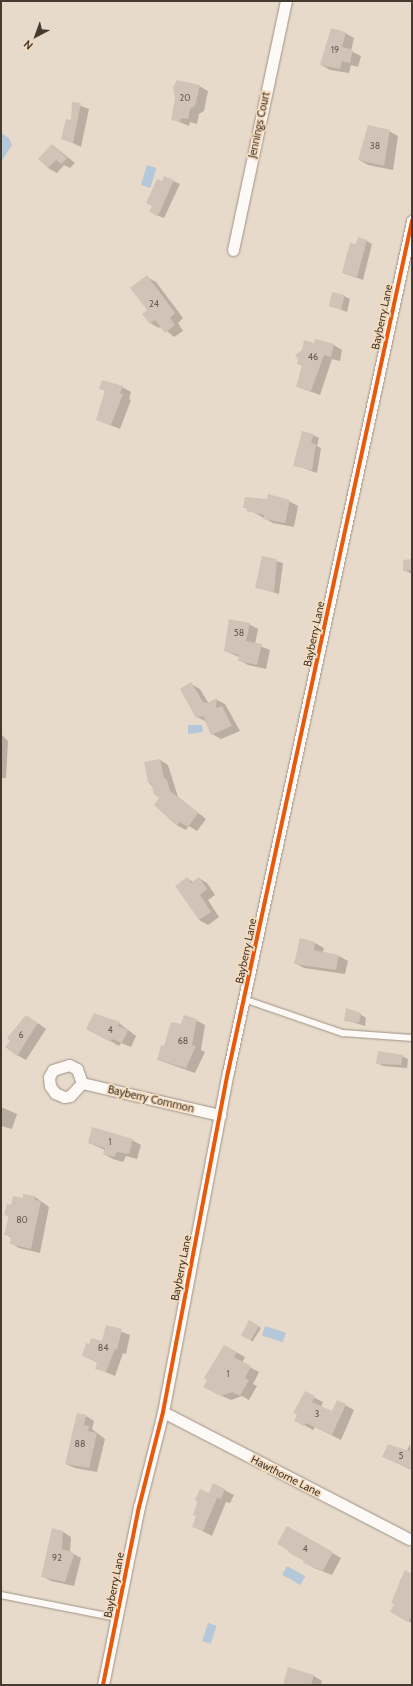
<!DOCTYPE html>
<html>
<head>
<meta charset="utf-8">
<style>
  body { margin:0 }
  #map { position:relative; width:413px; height:1686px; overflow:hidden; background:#e8daca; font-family:Cabin,sans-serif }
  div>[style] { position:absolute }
  .water>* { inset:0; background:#b5c8d9; transform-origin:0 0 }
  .shadow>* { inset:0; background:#0003; transform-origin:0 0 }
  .building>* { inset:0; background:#d1c3b7; transform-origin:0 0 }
  .roads { filter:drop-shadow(0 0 1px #9d9387) drop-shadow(0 0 1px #9d9387) }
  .lane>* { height:5.5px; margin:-2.75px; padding:0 2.75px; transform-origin:2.75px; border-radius:2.75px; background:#fcf9f7 }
  .street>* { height:11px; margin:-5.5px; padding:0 5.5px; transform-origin:5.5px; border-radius:5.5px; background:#fcf9f7 }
  .cycleway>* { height:4px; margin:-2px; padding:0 2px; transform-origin:2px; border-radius:2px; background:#e8590c }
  span { translate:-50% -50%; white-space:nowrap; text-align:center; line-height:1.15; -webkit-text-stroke:3.5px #f5dbbd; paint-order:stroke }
  .number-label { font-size:9px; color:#6b5f54 }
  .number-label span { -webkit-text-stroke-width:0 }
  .street-label { font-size:11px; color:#453a2f }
  .frame { position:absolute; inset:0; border:2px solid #453a2f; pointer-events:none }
  .north { position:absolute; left:16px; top:16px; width:40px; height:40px; -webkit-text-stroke:3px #f5dbbd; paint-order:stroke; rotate:221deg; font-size:11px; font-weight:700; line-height:16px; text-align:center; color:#453a2f }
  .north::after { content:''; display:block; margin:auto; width:14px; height:18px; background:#453a2f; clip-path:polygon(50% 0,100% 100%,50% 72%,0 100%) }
</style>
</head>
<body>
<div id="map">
  <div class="water">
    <i style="clip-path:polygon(1px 133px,9px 138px,12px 145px,1px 162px)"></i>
    <i style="left:147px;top:165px;width:10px;height:21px;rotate:17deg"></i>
    <i style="clip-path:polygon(188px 725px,202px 725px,203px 732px,188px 734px)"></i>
    <i style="left:265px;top:1326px;width:22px;height:10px;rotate:18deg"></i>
    <i style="left:287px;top:1566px;width:21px;height:10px;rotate:29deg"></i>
    <i style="left:208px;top:1623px;width:9px;height:19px;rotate:18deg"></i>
  </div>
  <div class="shadow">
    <i style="clip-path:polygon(345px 33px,354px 38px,351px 51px,361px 56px,358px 67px,351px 65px,349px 73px,330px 70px,321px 65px)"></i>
    <i style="clip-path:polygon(199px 86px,208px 91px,204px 111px,199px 114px,197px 124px,190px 122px,189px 126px,172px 119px)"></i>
    <i style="clip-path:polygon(73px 103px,89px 109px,81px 147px,62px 138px,72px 122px)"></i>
    <i style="clip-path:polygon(389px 131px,398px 136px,393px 170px,368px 165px,359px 160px)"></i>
    <i style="clip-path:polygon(54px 146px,75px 163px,70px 168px,64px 165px,57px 173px,48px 168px)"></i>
    <i style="clip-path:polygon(165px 177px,180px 184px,164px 218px,156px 215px)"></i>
    <i style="clip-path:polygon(367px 241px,372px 244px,363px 280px,343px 273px,357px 245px)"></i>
    <i style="clip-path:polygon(147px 277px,156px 282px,183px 318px,178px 323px,183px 331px,174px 337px,161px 326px,159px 328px,150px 323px)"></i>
    <i style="clip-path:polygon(344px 296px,350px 299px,347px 312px,330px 305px)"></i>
    <i style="clip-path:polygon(315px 344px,334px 345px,342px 350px,340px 361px,332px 359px,320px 395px,298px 387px,303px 366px,298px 364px)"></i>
    <i style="clip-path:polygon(122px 387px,131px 392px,129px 399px,131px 400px,120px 429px,97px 420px,105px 391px,100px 388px)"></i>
    <i style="clip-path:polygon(313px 435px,319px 438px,317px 446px,321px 448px,317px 473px,295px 465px)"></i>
    <i style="clip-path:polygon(289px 501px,298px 506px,294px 527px,273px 523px,244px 507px)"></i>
    <i style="clip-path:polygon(263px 557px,283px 563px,279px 594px,256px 587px)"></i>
    <i style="clip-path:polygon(412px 560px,412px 574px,404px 570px)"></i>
    <i style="clip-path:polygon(249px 624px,258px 629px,255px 644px,270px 650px,266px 669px,248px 665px,239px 660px,239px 657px,225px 651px)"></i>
    <i style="clip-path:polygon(191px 684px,200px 689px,209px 704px,217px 700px,225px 704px,240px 731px,221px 739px,212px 734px,207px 722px,197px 717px)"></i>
    <i style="clip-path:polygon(1px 734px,8px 741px,6px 778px,1px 778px)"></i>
    <i style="clip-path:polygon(160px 760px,168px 765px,178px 797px,206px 819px,197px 831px,189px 826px,186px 830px,178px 826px,155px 805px,160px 798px,149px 782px)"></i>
    <i style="clip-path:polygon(187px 878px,193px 882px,199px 878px,207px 883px,215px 895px,208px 900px,219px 917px,208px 925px,199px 920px)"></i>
    <i style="clip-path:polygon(315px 943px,324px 948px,323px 952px,339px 956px,348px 961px,345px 974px,304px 968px,295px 963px)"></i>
    <i style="clip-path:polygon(360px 1014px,366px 1018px,365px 1026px,345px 1020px)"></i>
    <i style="clip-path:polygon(196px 1020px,205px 1025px,201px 1050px,205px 1052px,195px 1073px,158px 1060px,182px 1026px)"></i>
    <i style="clip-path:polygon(35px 1021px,46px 1029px,26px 1060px,17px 1055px)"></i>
    <i style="clip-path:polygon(119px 1023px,136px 1036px,131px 1047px,121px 1043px,119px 1046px,88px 1028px)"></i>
    <i style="clip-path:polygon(402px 1056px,408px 1059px,407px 1068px,383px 1066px,377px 1063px)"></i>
    <i style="clip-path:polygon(1px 1107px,17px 1114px,12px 1129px,1px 1126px)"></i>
    <i style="clip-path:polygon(132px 1140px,141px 1145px,137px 1159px,126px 1156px,123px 1162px,113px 1159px,104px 1154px,105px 1150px,89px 1143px)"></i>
    <i style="clip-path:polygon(35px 1197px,49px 1207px,40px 1253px,19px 1248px,11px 1243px,12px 1238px,5px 1234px,9px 1217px,5px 1214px,12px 1206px,23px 1199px)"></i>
    <i style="left:250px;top:1321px;width:13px;height:16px;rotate:32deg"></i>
    <i style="clip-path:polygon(107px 1326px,130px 1335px,126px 1354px,123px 1353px,115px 1376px,96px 1368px,98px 1363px,83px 1355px,90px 1345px,103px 1342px)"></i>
    <i style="clip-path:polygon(236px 1352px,245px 1357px,242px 1363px,259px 1372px,253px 1384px,257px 1386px,249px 1400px,242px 1396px,231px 1400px,213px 1392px)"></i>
    <i style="clip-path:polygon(305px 1393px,323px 1402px,321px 1407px,332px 1413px,338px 1401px,354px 1410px,341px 1440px,315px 1427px,313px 1430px,304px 1425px)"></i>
    <i style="clip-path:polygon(86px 1416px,94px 1421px,92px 1429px,105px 1439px,97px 1472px,75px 1468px,66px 1464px)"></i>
    <i style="clip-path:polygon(410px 1444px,412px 1470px,383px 1457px,407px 1451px)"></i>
    <i style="clip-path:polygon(213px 1484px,234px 1495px,230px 1503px,226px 1502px,212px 1536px,193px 1526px,197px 1516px,194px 1514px,201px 1491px,209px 1494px)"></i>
    <i style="clip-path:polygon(287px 1527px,341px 1558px,332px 1575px,314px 1568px,279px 1544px)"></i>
    <i style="clip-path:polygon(63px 1532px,71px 1537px,70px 1552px,81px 1558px,74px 1586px,51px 1581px,42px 1576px)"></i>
    <i style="clip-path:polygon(405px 1571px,412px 1575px,412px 1623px,400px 1617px,402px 1584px,399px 1583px)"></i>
    <i style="clip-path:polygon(314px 1676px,322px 1681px,321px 1685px,284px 1685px)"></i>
  </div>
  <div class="building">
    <i style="clip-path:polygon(331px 28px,346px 32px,342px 47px,353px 50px,350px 63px,342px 61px,340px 69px,320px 65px)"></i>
    <i style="clip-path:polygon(177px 80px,200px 85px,195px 106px,190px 109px,188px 119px,181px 118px,180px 122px,171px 120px,175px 99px,173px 87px)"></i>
    <i style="clip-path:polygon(72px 102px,81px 103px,73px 143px,61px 139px,66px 119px,71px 120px)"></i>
    <i style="clip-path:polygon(368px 125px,390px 130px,384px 166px,358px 160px)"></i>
    <i style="clip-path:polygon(52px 144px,67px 158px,61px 164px,56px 160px,48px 168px,38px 159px)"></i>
    <i style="clip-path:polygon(164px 176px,174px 180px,158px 216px,149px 212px,152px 206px,146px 203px,157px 179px,162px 181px)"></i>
    <i style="clip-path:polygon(358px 237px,367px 240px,357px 277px,342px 273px,350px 243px,356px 244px)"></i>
    <i style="clip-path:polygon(147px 275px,175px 313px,170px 318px,175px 325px,165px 333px,155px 320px,150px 324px,142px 314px,147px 310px,130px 288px)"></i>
    <i style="left:332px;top:292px;width:13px;height:15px;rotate:13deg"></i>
    <i style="clip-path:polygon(315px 339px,334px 344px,331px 357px,324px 355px,311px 391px,296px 387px,302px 365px,297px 364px,298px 359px,295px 355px,302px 350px,304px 340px,314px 343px)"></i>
    <i style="clip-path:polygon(102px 380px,123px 386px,120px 394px,123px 394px,111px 425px,96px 420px,105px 390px,99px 389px)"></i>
    <i style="clip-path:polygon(302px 431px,314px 434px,311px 443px,316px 444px,312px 470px,293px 466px)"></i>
    <i style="clip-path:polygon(268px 494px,290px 500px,285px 523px,263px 519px,264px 515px,246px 511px,247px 508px,243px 508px,245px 497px,267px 499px)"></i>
    <i style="clip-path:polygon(262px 556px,277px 559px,274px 592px,255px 588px)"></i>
    <i style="clip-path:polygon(412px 559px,412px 570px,403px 571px,403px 560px)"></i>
    <i style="clip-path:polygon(229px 619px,250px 623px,246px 641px,262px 644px,257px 665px,238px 661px,239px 655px,224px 651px)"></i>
    <i style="clip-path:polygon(191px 682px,203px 702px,207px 703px,217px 698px,216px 708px,222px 706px,232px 726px,211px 735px,203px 716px,196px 718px,180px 689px)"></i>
    <i style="clip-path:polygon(160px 759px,164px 778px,167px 780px,170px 791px,198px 813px,188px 827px,180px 822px,177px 826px,154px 805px,159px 798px,154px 794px,151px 783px,148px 783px,144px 762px)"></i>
    <i style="clip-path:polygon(187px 877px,191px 883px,199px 877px,207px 889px,200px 895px,211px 912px,199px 920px,175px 886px)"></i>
    <i style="clip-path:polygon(300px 938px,315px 942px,314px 950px,339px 955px,336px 970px,294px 964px)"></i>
    <i style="clip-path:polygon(346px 1008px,361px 1013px,359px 1023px,344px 1021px)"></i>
    <i style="clip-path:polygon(94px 1013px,120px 1022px,118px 1026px,128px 1030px,122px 1043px,112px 1039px,110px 1042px,86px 1029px)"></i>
    <i style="clip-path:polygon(26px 1015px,38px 1023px,17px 1056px,5px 1047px,10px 1041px,7px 1038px)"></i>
    <i style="clip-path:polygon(184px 1015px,197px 1019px,192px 1045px,196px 1046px,186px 1068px,157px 1060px,161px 1045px,164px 1046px,171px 1022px,181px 1024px)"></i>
    <i style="clip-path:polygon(378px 1051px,403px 1055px,401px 1065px,376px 1064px)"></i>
    <i style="clip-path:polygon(92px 1127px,133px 1139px,129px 1154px,117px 1152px,114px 1157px,103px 1154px,105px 1148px,88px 1143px)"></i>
    <i style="clip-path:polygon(23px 1194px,35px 1196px,35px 1200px,41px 1201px,31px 1249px,10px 1244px,11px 1236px,4px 1235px,9px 1216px,4px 1215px,7px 1204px,11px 1205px,13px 1196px,23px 1198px)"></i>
    <i style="clip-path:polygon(249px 1320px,259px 1326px,251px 1340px,241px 1336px)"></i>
    <i style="clip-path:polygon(106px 1325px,122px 1329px,117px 1350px,115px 1349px,106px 1372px,95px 1369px,97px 1362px,82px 1356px,86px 1343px,89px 1344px,91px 1338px,102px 1341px)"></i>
    <i style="clip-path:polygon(224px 1345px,237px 1352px,234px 1357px,251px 1366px,245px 1378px,249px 1380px,240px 1396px,232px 1392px,221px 1396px,203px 1387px,207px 1380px,204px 1378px)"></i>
    <i style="clip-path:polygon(305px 1391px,315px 1396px,312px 1402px,332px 1411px,337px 1400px,346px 1404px,332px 1435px,306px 1423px,304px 1426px,294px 1421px,297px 1415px,293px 1413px)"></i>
    <i style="clip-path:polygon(77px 1413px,86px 1415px,84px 1425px,89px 1426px,88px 1431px,97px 1433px,89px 1468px,65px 1464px)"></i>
    <i style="clip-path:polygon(388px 1444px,412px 1452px,412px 1469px,382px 1457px)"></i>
    <i style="clip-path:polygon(213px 1483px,225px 1489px,221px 1499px,217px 1498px,203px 1531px,192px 1527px,196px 1516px,193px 1515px,198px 1502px,195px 1500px,200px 1489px,209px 1493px)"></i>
    <i style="clip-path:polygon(287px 1526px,333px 1552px,323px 1571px,303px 1563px,304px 1561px,288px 1552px,289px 1550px,277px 1544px)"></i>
    <i style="clip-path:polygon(52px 1528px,63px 1531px,62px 1549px,72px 1552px,74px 1555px,65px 1582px,41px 1577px)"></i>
    <i style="clip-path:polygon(405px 1570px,412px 1574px,412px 1615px,408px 1622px,390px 1612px,394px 1604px,391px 1603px)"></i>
    <i style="clip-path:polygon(288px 1667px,314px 1675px,311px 1685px,283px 1685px)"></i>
  </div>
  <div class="roads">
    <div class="lane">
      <i style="left:244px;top:999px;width:105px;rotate:19deg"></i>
      <i style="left:343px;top:1033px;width:69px;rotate:4.1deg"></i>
      <i style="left:1px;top:1595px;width:118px;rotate:11.2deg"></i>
    </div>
    <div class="street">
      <i style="left:233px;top:250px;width:255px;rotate:-78deg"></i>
      <i style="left:82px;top:1083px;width:15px;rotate:-110deg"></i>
      <i style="left:77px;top:1069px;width:9px;rotate:-153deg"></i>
      <i style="left:69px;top:1065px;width:17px;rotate:163deg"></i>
      <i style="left:53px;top:1070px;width:8px;rotate:120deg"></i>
      <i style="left:49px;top:1077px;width:9px;rotate:84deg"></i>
      <i style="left:50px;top:1086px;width:9px;rotate:54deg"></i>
      <i style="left:55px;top:1093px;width:10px;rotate:24deg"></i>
      <i style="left:64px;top:1097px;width:6px;rotate:-9deg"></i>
      <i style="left:70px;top:1096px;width:18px;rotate:-47deg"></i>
      <i style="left:82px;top:1083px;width:142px;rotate:13.1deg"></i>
      <i style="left:163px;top:1412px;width:277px;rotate:27.3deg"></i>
      <i style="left:103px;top:1685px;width:182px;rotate:-78.6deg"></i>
      <i style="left:139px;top:1507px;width:98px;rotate:-75.8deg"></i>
      <i style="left:163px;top:1412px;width:346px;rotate:-79.2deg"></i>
      <i style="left:228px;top:1072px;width:871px;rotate:-77.8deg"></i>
    </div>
  </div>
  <div class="cycleway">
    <i style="left:103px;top:1685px;width:182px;rotate:-78.6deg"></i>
    <i style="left:139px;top:1507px;width:98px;rotate:-75.8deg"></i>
    <i style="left:163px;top:1412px;width:346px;rotate:-79.2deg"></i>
    <i style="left:228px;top:1072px;width:871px;rotate:-77.8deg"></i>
  </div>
  <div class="number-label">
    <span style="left:335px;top:50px">19</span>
    <span style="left:185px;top:98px">20</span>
    <span style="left:375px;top:146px">38</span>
    <span style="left:154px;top:304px">24</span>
    <span style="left:313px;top:357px">46</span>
    <span style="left:239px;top:633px">58</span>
    <span style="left:110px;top:1030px">4</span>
    <span style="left:21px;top:1035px">6</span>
    <span style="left:183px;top:1041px">68</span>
    <span style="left:110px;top:1142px">1</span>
    <span style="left:22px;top:1220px">80</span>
    <span style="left:103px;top:1348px">84</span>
    <span style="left:228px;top:1374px">1</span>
    <span style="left:317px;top:1414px">3</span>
    <span style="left:80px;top:1444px">88</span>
    <span style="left:401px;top:1456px">5</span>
    <span style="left:305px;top:1549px">4</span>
    <span style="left:57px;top:1558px">92</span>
  </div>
  <div class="street-label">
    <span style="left:259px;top:125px;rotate:-78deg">Jennings Court</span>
    <span style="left:382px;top:317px;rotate:-78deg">Bayberry Lane</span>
    <span style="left:314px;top:634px;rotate:-78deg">Bayberry Lane</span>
    <span style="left:246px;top:951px;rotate:-78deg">Bayberry Lane</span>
    <span style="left:151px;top:1099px;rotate:13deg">Bayberry Common</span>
    <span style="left:181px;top:1268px;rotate:-79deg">Bayberry Lane</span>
    <span style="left:286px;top:1476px;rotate:27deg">Hawthorne Lane</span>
    <span style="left:114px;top:1585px;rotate:-79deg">Bayberry Lane</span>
  </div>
  <div class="frame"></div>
  <div class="north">N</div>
</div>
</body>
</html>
